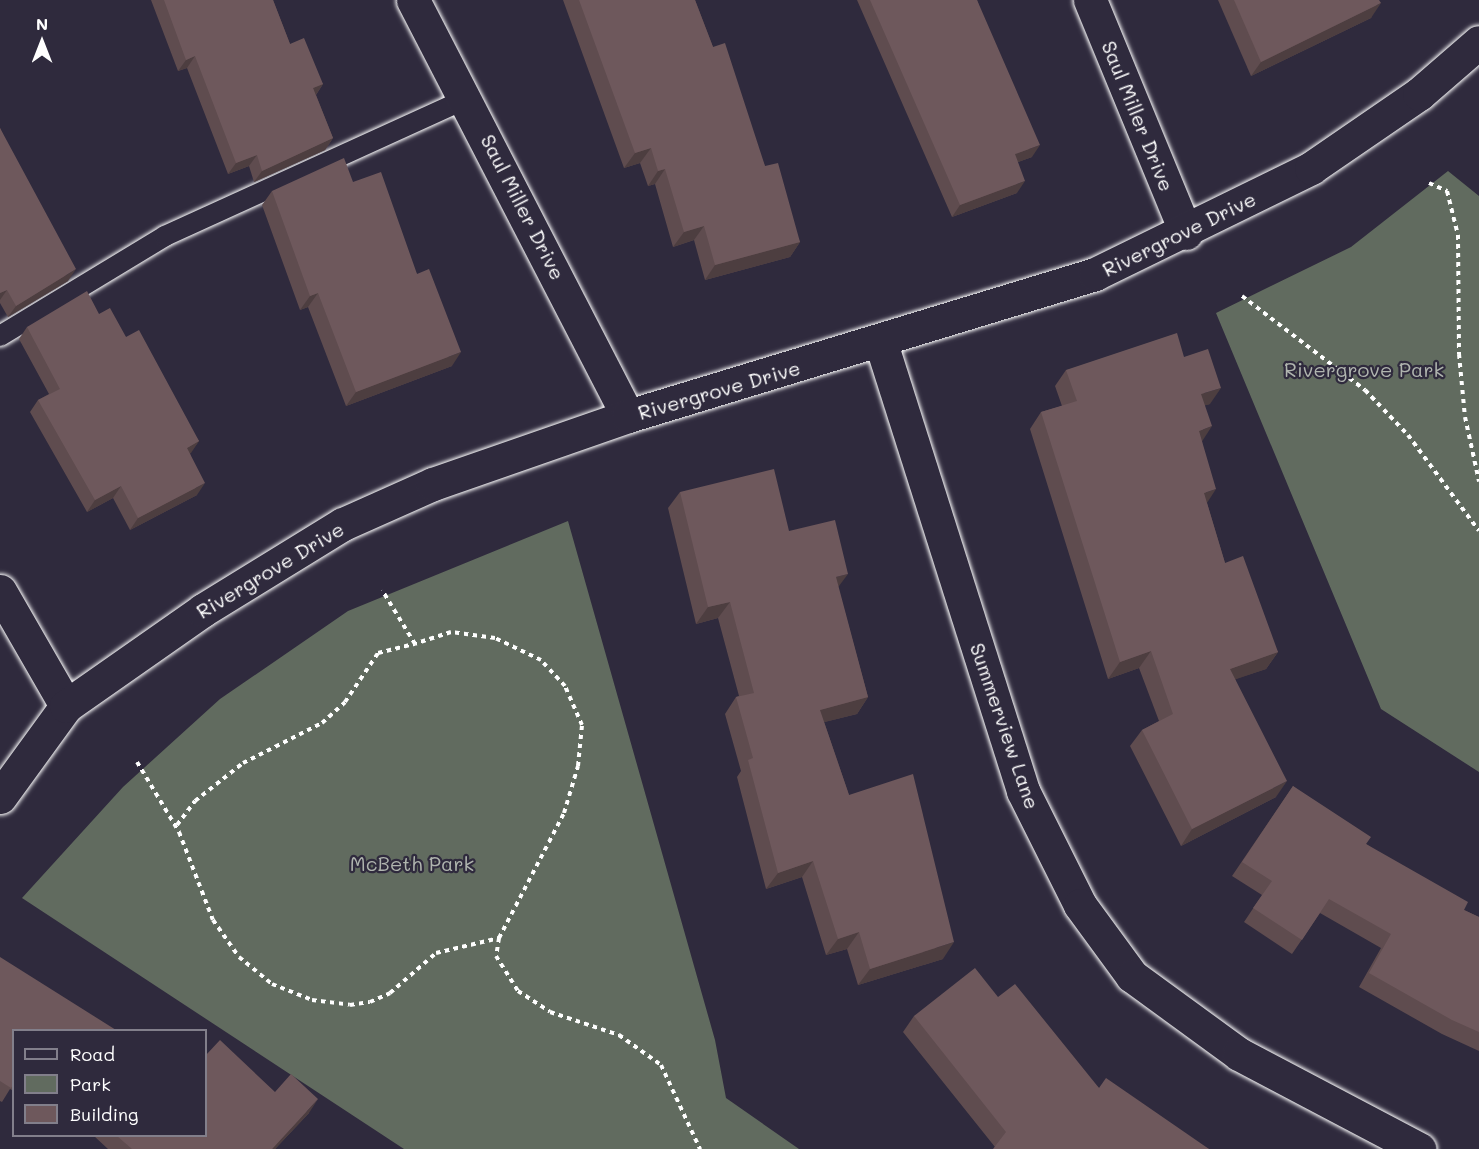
<!DOCTYPE html>
<html>
<head>
<meta charset="utf-8">
<style>
  body { margin:0 }
  #map { position:relative; width:1479px; height:1149px; overflow:hidden; background:#2f2a3d; font-family:Mali,sans-serif }
  div>[style] { position:absolute }
  .green>* { inset:0; background:#616b5f }
  .path>* { height:4px; margin-top:-2px; transform-origin:0; background:repeating-linear-gradient(90deg,#fff 0 4.5px,transparent 0 9px) }
  .roads { filter:drop-shadow(0 0 2px #fff) drop-shadow(0 0 2px #fff) }
  .lane>* { height:20px; margin:-10px; padding:0 10px; transform-origin:10px; border-radius:10px; background:#2f2a3d }
  .street>* { height:33px; margin:-16.5px; padding:0 16.5px; transform-origin:16.5px; border-radius:16.5px; background:#2f2a3d }
  .wall>* { inset:0; background:#5f4c4f }
  .shaded-wall>* { inset:0; background:#4d3e40 }
  .building>* { inset:0; background:#6e585c }
  span { translate:-50% -50%; white-space:nowrap; text-align:center; line-height:1.15; -webkit-text-stroke:4.5px #2f2a3d; paint-order:stroke }
  .street-label { font-size:20px; color:#fff }
  .park-label { font-size:20px; color:#b0b5af }
  .legend { position:absolute; left:12px; top:1029px; width:195px; height:108px; box-sizing:border-box; background:#2f2a3d; border:2px solid #827f8b; margin:0; padding:8px 10px; list-style:none; font-size:18px; color:#fff }
  .legend li { display:flex; align-items:center; gap:12px; height:30px }
  .legend b { width:30px; border:2px solid #827f8b }
  .north { position:absolute; left:12px; top:12px; width:60px; height:60px; -webkit-text-stroke:4px #2f2a3d; paint-order:stroke; rotate:0deg; font-size:16px; font-weight:700; line-height:24px; text-align:center; color:#fff }
  .north::after { content:''; display:block; margin:auto; width:21px; height:27px; background:#fff; clip-path:polygon(50% 0,100% 100%,50% 72%,0 100%) }
</style>
</head>
<body>
<div id="map">
  <div class="green">
    <i style="clip-path:polygon(1448px 171px,1479px 196px,1479px 772px,1381px 709px,1216px 313px,1351px 247px)"></i>
    <i style="clip-path:polygon(568px 521px,715px 1040px,726px 1098px,799px 1149px,404px 1149px,22px 898px,123px 787px,220px 699px,348px 611px)"></i>
  </div>
  <div class="path">
    <i style="left:1429px;top:183px;width:20px;rotate:24deg"></i>
    <i style="left:1447px;top:191px;width:45px;rotate:76deg"></i>
    <i style="left:1458px;top:235px;width:119px;rotate:89.5deg"></i>
    <i style="left:1459px;top:354px;width:63px;rotate:84.6deg"></i>
    <i style="left:1465px;top:417px;width:66px;rotate:77.7deg"></i>
    <i style="left:1242px;top:296px;width:155px;rotate:37.4deg"></i>
    <i style="left:1365px;top:390px;width:62px;rotate:46.3deg"></i>
    <i style="left:1408px;top:435px;width:119px;rotate:53.5deg"></i>
    <i style="left:137px;top:762px;width:82px;rotate:59deg"></i>
    <i style="left:179px;top:832px;width:94px;rotate:68.9deg"></i>
    <i style="left:213px;top:920px;width:45px;rotate:54.9deg"></i>
    <i style="left:239px;top:957px;width:43px;rotate:39.3deg"></i>
    <i style="left:272px;top:984px;width:43px;rotate:21.8deg"></i>
    <i style="left:312px;top:1000px;width:38px;rotate:7deg"></i>
    <i style="left:350px;top:1005px;width:20px;rotate:-9deg"></i>
    <i style="left:370px;top:1002px;width:22px;rotate:-24deg"></i>
    <i style="left:390px;top:993px;width:61px;rotate:-41deg"></i>
    <i style="left:436px;top:953px;width:65px;rotate:-13.4deg"></i>
    <i style="left:499px;top:938px;width:141px;rotate:-62.5deg"></i>
    <i style="left:564px;top:813px;width:49px;rotate:-73.4deg"></i>
    <i style="left:578px;top:766px;width:41px;rotate:-84.4deg"></i>
    <i style="left:582px;top:725px;width:43px;rotate:-113.6deg"></i>
    <i style="left:565px;top:686px;width:35px;rotate:-133deg"></i>
    <i style="left:541px;top:660px;width:51px;rotate:-154.4deg"></i>
    <i style="left:495px;top:638px;width:44px;rotate:-172.2deg"></i>
    <i style="left:451px;top:632px;width:38px;rotate:162deg"></i>
    <i style="left:415px;top:644px;width:63px;rotate:-121.4deg"></i>
    <i style="left:177px;top:825px;width:30px;rotate:-53deg"></i>
    <i style="left:195px;top:801px;width:61px;rotate:-38.4deg"></i>
    <i style="left:243px;top:763px;width:89px;rotate:-26.9deg"></i>
    <i style="left:322px;top:723px;width:31px;rotate:-42deg"></i>
    <i style="left:345px;top:702px;width:59px;rotate:-56deg"></i>
    <i style="left:378px;top:653px;width:38px;rotate:-14deg"></i>
    <i style="left:499px;top:938px;width:18px;rotate:99deg"></i>
    <i style="left:496px;top:956px;width:41px;rotate:57.8deg"></i>
    <i style="left:518px;top:991px;width:38px;rotate:33deg"></i>
    <i style="left:550px;top:1012px;width:73px;rotate:18.4deg"></i>
    <i style="left:619px;top:1035px;width:52px;rotate:35.5deg"></i>
    <i style="left:661px;top:1065px;width:93px;rotate:65.1deg"></i>
  </div>
  <div class="roads">
    <div class="lane">
      <i style="left:0;top:336px;width:193px;rotate:-31.2deg"></i>
      <i style="left:165px;top:236px;width:333px;rotate:-24.5deg"></i>
    </div>
    <div class="street">
      <i style="left:413px;top:0;width:468px;rotate:62.7deg"></i>
      <i style="left:1090px;top:0;width:252px;rotate:67.6deg"></i>
      <i style="left:881px;top:343px;width:470px;rotate:72.4deg"></i>
      <i style="left:1023px;top:791px;width:127px;rotate:63.4deg"></i>
      <i style="left:1080px;top:905px;width:88px;rotate:53.8deg"></i>
      <i style="left:1132px;top:976px;width:132px;rotate:36.1deg"></i>
      <i style="left:1239px;top:1054px;width:204px;rotate:27.8deg"></i>
      <i style="left:0;top:591px;width:133px;rotate:60.1deg"></i>
      <i style="left:0;top:797px;width:112px;rotate:-54deg"></i>
      <i style="left:66px;top:706px;width:167px;rotate:-35deg"></i>
      <i style="left:203px;top:610px;width:164px;rotate:-31.6deg"></i>
      <i style="left:343px;top:524px;width:98px;rotate:-24deg"></i>
      <i style="left:433px;top:484px;width:207px;rotate:-19.2deg"></i>
      <i style="left:628px;top:416px;width:488px;rotate:-16.9deg"></i>
      <i style="left:1095px;top:274px;width:241px;rotate:-26.1deg"></i>
      <i style="left:1311px;top:168px;width:131px;rotate:-34.4deg"></i>
      <i style="left:1419px;top:94px;width:79px;rotate:-40.9deg"></i>
    </div>
  </div>
  <div class="wall">
    <i style="clip-path:polygon(151px 0,273px 0,290px 44px,323px 84px,316px 95px,333px 138px,325px 150px,254px 182px,249px 166px,228px 174px,187px 68px,178px 71px)"></i>
    <i style="clip-path:polygon(563px 0,695px 0,713px 47px,765px 166px,800px 242px,790px 257px,705px 280px,694px 240px,673px 247px,655px 184px,648px 186px,640px 163px,624px 168px)"></i>
    <i style="clip-path:polygon(857px 0,977px 0,1032px 157px,1018px 162px,1017px 193px,952px 217px)"></i>
    <i style="clip-path:polygon(1218px 0,1379px 0,1371px 18px,1251px 76px)"></i>
    <i style="clip-path:polygon(0 128px,68px 281px,8px 317px,0 303px)"></i>
    <i style="clip-path:polygon(353px 182px,417px 274px,452px 366px,346px 406px,308px 307px,300px 310px,262px 205px,272px 191px)"></i>
    <i style="clip-path:polygon(99px 314px,126px 337px,199px 441px,190px 453px,197px 495px,130px 530px,113px 498px,87px 512px,30px 412px,38px 400px,49px 394px,19px 339px,27px 327px)"></i>
    <i style="clip-path:polygon(1184px 357px,1210px 404px,1205px 405px,1202px 441px,1207px 503px,1225px 563px,1278px 652px,1266px 669px,1235px 679px,1276px 797px,1181px 846px,1130px 746px,1142px 730px,1159px 721px,1139px 668px,1108px 679px,1030px 429px,1041px 412px,1062px 406px,1055px 386px,1066px 370px)"></i>
    <i style="clip-path:polygon(680px 492px,789px 531px,838px 587px,868px 697px,857px 714px,824px 722px,849px 795px,943px 959px,858px 985px,847px 949px,826px 955px,802px 877px,766px 889px,737px 777px,741px 771px,725px 714px,736px 697px,739px 696px,718px 618px,696px 624px,668px 508px)"></i>
    <i style="clip-path:polygon(1293px 786px,1366px 844px,1464px 910px,1479px 917px,1479px 1051px,1442px 1034px,1359px 987px,1381px 948px,1320px 913px,1292px 954px,1244px 922px,1262px 895px,1232px 876px)"></i>
    <i style="clip-path:polygon(0 957px,14px 1030px,14px 1091px,10px 1089px,2px 1102px,0 1101px)"></i>
    <i style="clip-path:polygon(998px 997px,1099px 1088px,1209px 1149px,995px 1147px,903px 1032px,914px 1016px)"></i>
    <i style="clip-path:polygon(275px 1092px,309px 1113px,275px 1149px,108px 1149px,94px 1136px,206px 1136px)"></i>
  </div>
  <div class="shaded-wall">
    <i style="clip-path:polygon(1381px 3px,1371px 18px,1251px 76px,1261px 62px)"></i>
    <i style="clip-path:polygon(195px 56px,187px 68px,178px 71px,186px 60px)"></i>
    <i style="clip-path:polygon(323px 84px,315px 96px,313px 88px)"></i>
    <i style="clip-path:polygon(333px 138px,325px 150px,254px 182px,262px 171px)"></i>
    <i style="clip-path:polygon(1040px 145px,1032px 157px,1007px 166px,1015px 154px)"></i>
    <i style="clip-path:polygon(651px 148px,640px 163px,624px 168px,635px 153px)"></i>
    <i style="clip-path:polygon(257px 155px,249px 166px,228px 174px,236px 163px)"></i>
    <i style="clip-path:polygon(665px 169px,655px 184px,648px 186px,658px 171px)"></i>
    <i style="clip-path:polygon(1025px 181px,1017px 193px,952px 217px,960px 205px)"></i>
    <i style="clip-path:polygon(704px 226px,694px 240px,673px 247px,684px 232px)"></i>
    <i style="clip-path:polygon(800px 242px,790px 257px,705px 280px,715px 265px)"></i>
    <i style="clip-path:polygon(76px 269px,68px 281px,8px 317px,16px 306px)"></i>
    <i style="clip-path:polygon(7px 290px,0 300px,0 293px)"></i>
    <i style="clip-path:polygon(318px 293px,308px 307px,300px 310px,310px 296px)"></i>
    <i style="clip-path:polygon(461px 352px,452px 366px,346px 406px,356px 392px)"></i>
    <i style="clip-path:polygon(1221px 388px,1210px 404px,1190px 410px,1201px 394px)"></i>
    <i style="clip-path:polygon(1212px 426px,1201px 443px,1199px 431px)"></i>
    <i style="clip-path:polygon(199px 441px,191px 453px,179px 459px,187px 448px)"></i>
    <i style="clip-path:polygon(205px 483px,197px 495px,130px 530px,138px 518px)"></i>
    <i style="clip-path:polygon(121px 486px,113px 498px,87px 512px,95px 500px)"></i>
    <i style="clip-path:polygon(1216px 489px,1205px 506px,1204px 493px)"></i>
    <i style="clip-path:polygon(848px 574px,836px 590px,836px 577px)"></i>
    <i style="clip-path:polygon(730px 602px,718px 618px,696px 624px,708px 607px)"></i>
    <i style="clip-path:polygon(1151px 651px,1139px 668px,1108px 679px,1120px 662px)"></i>
    <i style="clip-path:polygon(1278px 652px,1266px 669px,1219px 685px,1230px 669px)"></i>
    <i style="clip-path:polygon(868px 697px,857px 714px,809px 726px,820px 710px)"></i>
    <i style="clip-path:polygon(1287px 781px,1276px 797px,1181px 846px,1192px 829px)"></i>
    <i style="clip-path:polygon(813px 861px,802px 877px,766px 889px,778px 873px)"></i>
    <i style="clip-path:polygon(859px 932px,847px 949px,826px 955px,838px 939px)"></i>
    <i style="clip-path:polygon(954px 942px,943px 959px,858px 985px,870px 969px)"></i>
    <i style="clip-path:polygon(318px 1099px,309px 1113px,275px 1149px,272px 1149px)"></i>
  </div>
  <div class="building">
    <i style="clip-path:polygon(164px 0,273px 0,290px 44px,304px 38px,323px 84px,313px 88px,333px 138px,262px 171px,257px 155px,236px 163px,195px 56px,186px 60px)"></i>
    <i style="clip-path:polygon(579px 0,695px 0,713px 47px,725px 43px,765px 166px,778px 163px,800px 242px,715px 265px,704px 226px,684px 232px,665px 169px,658px 171px,651px 148px,635px 153px)"></i>
    <i style="clip-path:polygon(870px 0,977px 0,1040px 145px,1015px 154px,1025px 181px,960px 205px)"></i>
    <i style="clip-path:polygon(1234px 0,1379px 0,1381px 3px,1261px 62px)"></i>
    <i style="clip-path:polygon(0 128px,76px 269px,16px 306px,7px 290px,0 293px)"></i>
    <i style="clip-path:polygon(344px 158px,353px 182px,381px 172px,417px 274px,429px 269px,461px 352px,356px 392px,318px 293px,310px 296px,272px 191px)"></i>
    <i style="clip-path:polygon(87px 291px,99px 314px,110px 308px,126px 337px,139px 330px,199px 441px,187px 448px,205px 483px,138px 518px,121px 486px,95px 500px,38px 400px,60px 389px,27px 327px)"></i>
    <i style="clip-path:polygon(1177px 333px,1184px 357px,1208px 349px,1221px 388px,1201px 394px,1212px 426px,1199px 431px,1216px 489px,1204px 493px,1225px 563px,1243px 556px,1278px 652px,1230px 669px,1287px 781px,1192px 829px,1142px 730px,1173px 714px,1151px 651px,1120px 662px,1041px 412px,1077px 401px,1066px 370px)"></i>
    <i style="clip-path:polygon(774px 469px,789px 531px,835px 520px,848px 574px,836px 577px,868px 697px,820px 710px,849px 795px,913px 774px,954px 942px,870px 969px,859px 932px,838px 939px,813px 861px,778px 873px,748px 760px,753px 758px,736px 697px,754px 693px,730px 602px,708px 607px,680px 492px)"></i>
    <i style="clip-path:polygon(1293px 786px,1371px 837px,1366px 844px,1468px 902px,1464px 910px,1479px 917px,1479px 1032px,1452px 1020px,1369px 973px,1391px 934px,1329px 899px,1302px 940px,1253px 908px,1272px 881px,1242px 862px)"></i>
    <i style="clip-path:polygon(0 957px,116px 1030px,14px 1030px,14px 1084px,11px 1088px,0 1081px)"></i>
    <i style="clip-path:polygon(975px 968px,998px 997px,1015px 984px,1099px 1088px,1106px 1078px,1209px 1149px,993px 1149px,1006px 1132px,914px 1016px)"></i>
    <i style="clip-path:polygon(220px 1040px,275px 1092px,291px 1074px,318px 1099px,272px 1149px,132px 1149px,117px 1136px,206px 1136px,206px 1055px)"></i>
  </div>
  <div class="street-label">
    <span style="left:1138px;top:116px;rotate:68deg">Saul Miller Drive</span>
    <span style="left:523px;top:207px;rotate:63deg">Saul Miller Drive</span>
    <span style="left:1179px;top:234px;rotate:-26deg">Rivergrove Drive</span>
    <span style="left:719px;top:390px;rotate:-16deg">Rivergrove Drive</span>
    <span style="left:270px;top:570px;rotate:-31deg">Rivergrove Drive</span>
    <span style="left:1005px;top:726px;rotate:71deg">Summerview Lane</span>
  </div>
  <div class="park-label">
    <span style="left:1364px;top:369px">Rivergrove Park</span>
    <span style="left:412px;top:863px">McBeth Park</span>
  </div>
  <ul class="legend">
  <li><b style="height:8px;background:#2f2a3d"></b>Road</li>
  <li><b style="height:16px;background:#616b5f"></b>Park</li>
  <li><b style="height:16px;background:#6e585c"></b>Building</li>
  </ul>
  <div class="north">N</div>
</div>
</body>
</html>
